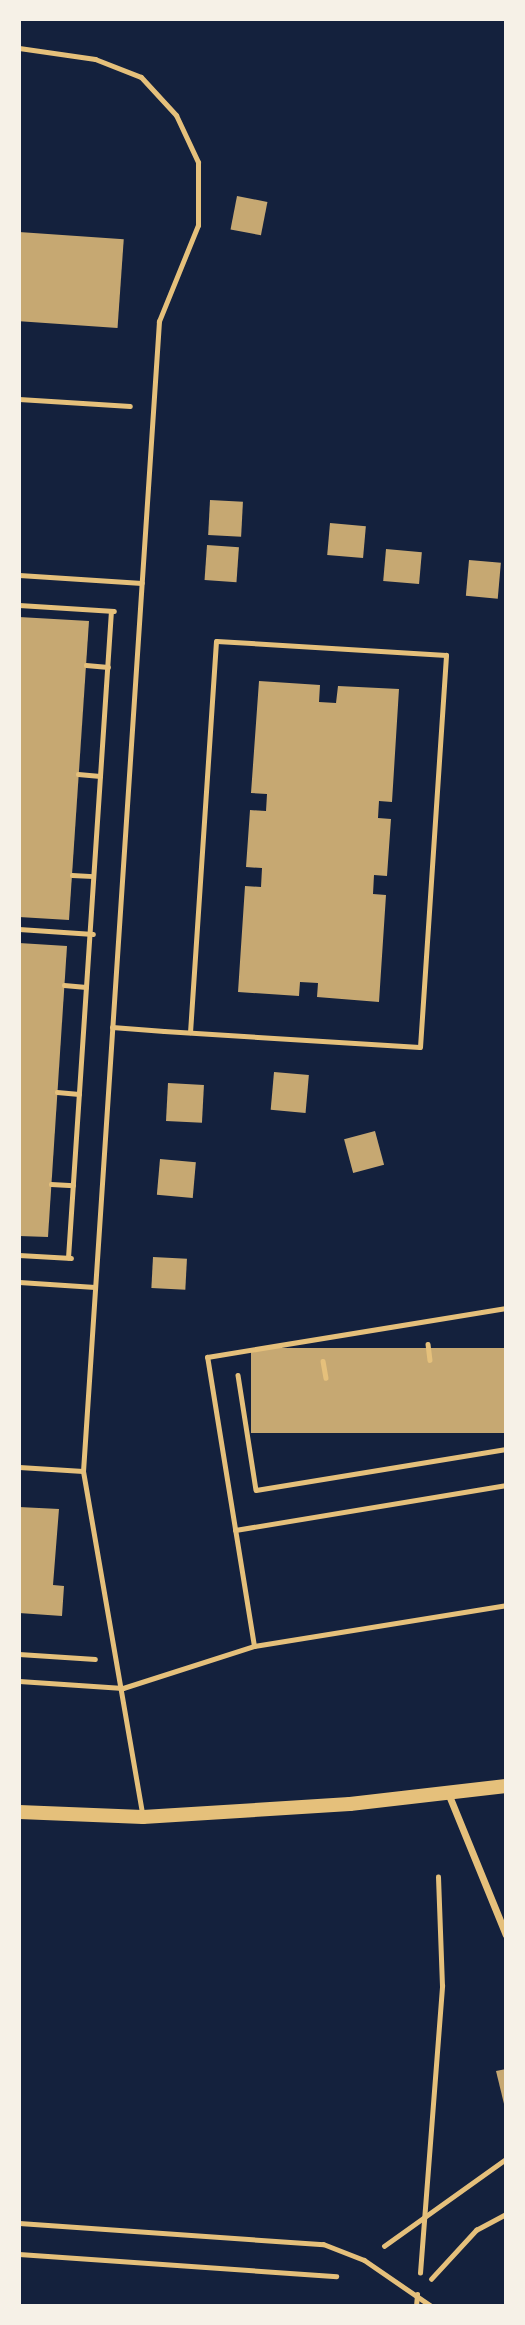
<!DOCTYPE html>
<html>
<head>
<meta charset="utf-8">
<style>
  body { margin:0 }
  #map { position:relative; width:525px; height:2325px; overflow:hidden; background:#14213d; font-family:Raleway,sans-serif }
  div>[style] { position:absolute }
  .building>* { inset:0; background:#c6a872; transform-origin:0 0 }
  .path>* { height:4.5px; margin:-2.25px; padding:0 2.25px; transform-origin:2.25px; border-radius:2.25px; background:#e5c07b }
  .service>* { height:5px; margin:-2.5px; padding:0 2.5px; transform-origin:2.5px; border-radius:2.5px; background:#e5c07b }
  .minor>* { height:7px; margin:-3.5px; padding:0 3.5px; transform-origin:3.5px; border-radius:3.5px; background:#e5c07b }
  .secondary>* { height:14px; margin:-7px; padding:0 7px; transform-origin:7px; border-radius:7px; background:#e5c07b }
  span { translate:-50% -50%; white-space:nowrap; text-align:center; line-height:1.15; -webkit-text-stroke:5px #f6f1e7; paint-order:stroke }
  .frame { position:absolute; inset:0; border:21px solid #f6f1e7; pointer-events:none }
</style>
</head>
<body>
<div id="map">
  <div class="building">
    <i style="left:237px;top:196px;width:31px;height:34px;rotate:11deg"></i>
    <i style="left:19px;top:232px;width:105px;height:89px;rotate:4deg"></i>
    <i style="left:210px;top:500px;width:33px;height:35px;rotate:3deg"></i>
    <i style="left:330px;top:523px;width:36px;height:32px;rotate:5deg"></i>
    <i style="left:207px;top:545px;width:32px;height:35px;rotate:4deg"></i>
    <i style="left:386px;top:549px;width:36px;height:32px;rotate:5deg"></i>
    <i style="left:469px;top:560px;width:32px;height:36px;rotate:5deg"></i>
    <i style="clip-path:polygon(19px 617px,89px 621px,69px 920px,19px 917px)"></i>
    <i style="clip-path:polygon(259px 681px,320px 685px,319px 702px,336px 703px,338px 686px,399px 689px,392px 802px,379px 801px,378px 818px,391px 819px,387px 876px,374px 875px,373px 894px,386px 895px,379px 1002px,317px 997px,318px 983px,300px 982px,299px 996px,238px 992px,245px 886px,261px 887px,262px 868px,246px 867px,250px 810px,266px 811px,267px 794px,251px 793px)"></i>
    <i style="clip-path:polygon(19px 943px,67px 946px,48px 1237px,19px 1236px)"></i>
    <i style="left:274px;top:1072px;width:35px;height:38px;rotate:5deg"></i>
    <i style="left:168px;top:1083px;width:36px;height:38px;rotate:3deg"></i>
    <i style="left:375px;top:1131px;width:35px;height:32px;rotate:75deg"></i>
    <i style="left:160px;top:1159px;width:36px;height:36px;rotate:5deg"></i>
    <i style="left:153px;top:1257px;width:34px;height:31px;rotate:3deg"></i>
    <i style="left:506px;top:1348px;width:85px;height:255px;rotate:90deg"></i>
    <i style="clip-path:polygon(19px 1507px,59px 1509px,53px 1585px,64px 1586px,62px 1616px,19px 1613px)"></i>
    <i style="clip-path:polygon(506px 2069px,506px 2108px,505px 2108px,496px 2071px)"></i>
  </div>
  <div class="path">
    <i style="left:19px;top:399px;width:111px;rotate:3.6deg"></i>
    <i style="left:19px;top:605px;width:95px;rotate:3.6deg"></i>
    <i style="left:86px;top:665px;width:22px;rotate:5deg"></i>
    <i style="left:78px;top:774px;width:22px;rotate:5deg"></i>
    <i style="left:72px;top:875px;width:21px;rotate:3deg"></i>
    <i style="left:19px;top:929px;width:74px;rotate:3.9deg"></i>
    <i style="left:64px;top:985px;width:22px;rotate:5deg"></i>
    <i style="left:57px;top:1092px;width:22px;rotate:5deg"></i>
    <i style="left:51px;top:1184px;width:22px;rotate:3deg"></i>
    <i style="left:19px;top:1255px;width:52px;rotate:3.3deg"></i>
    <i style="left:68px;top:1258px;width:648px;rotate:-86.2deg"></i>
    <i style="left:428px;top:1344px;width:16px;rotate:83deg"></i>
    <i style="left:323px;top:1361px;width:17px;rotate:80deg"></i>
    <i style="left:238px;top:1375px;width:116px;rotate:81.1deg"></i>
    <i style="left:256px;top:1490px;width:253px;rotate:-9.3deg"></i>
    <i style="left:19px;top:1654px;width:76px;rotate:3.8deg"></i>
    <i style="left:384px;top:2246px;width:150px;rotate:-35.5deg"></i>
    <i style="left:19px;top:2254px;width:318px;rotate:4deg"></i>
    <i style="left:420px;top:2273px;width:288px;rotate:-85.6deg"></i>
    <i style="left:442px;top:1986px;width:109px;rotate:-92.1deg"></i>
    <i style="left:431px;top:2279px;width:67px;rotate:-47.4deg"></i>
    <i style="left:476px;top:2230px;width:34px;rotate:-28deg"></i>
  </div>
  <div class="service">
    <i style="left:19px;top:48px;width:77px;rotate:8.2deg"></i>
    <i style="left:95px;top:59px;width:49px;rotate:21.4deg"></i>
    <i style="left:141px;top:77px;width:52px;rotate:47.4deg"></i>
    <i style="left:176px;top:115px;width:52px;rotate:64.9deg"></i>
    <i style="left:198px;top:162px;width:63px;rotate:90deg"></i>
    <i style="left:198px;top:225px;width:104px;rotate:112.1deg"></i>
    <i style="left:159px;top:321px;width:1153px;rotate:93.78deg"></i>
    <i style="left:83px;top:1471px;width:351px;rotate:80.2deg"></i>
    <i style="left:19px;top:575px;width:123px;rotate:3.7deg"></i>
    <i style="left:112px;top:1027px;width:52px;rotate:4.4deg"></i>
    <i style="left:164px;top:1031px;width:256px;rotate:3.6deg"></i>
    <i style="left:420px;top:1047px;width:393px;rotate:-86.2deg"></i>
    <i style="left:446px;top:655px;width:230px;rotate:-176.5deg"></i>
    <i style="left:216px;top:641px;width:392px;rotate:93.8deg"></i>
    <i style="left:19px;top:1282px;width:76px;rotate:3.8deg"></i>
    <i style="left:19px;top:1467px;width:64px;rotate:3.6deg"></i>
    <i style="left:235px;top:1530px;width:275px;rotate:-9.4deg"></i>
    <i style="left:254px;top:1646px;width:293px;rotate:-99.2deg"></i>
    <i style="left:207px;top:1357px;width:303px;rotate:-9.3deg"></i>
    <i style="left:19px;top:1681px;width:104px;rotate:3.9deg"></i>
    <i style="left:123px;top:1688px;width:138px;rotate:-17.8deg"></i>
    <i style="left:254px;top:1646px;width:255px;rotate:-9.2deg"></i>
    <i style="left:19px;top:2223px;width:305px;rotate:4deg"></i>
    <i style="left:323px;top:2244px;width:44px;rotate:21.3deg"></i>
    <i style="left:364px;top:2260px;width:81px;rotate:34.5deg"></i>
    <i style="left:416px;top:2306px;width:12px;rotate:-85deg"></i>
  </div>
  <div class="minor">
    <i style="left:448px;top:1793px;width:153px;rotate:67.8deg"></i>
  </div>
  <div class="secondary">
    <i style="left:19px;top:1812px;width:124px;rotate:2.3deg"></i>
    <i style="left:143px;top:1817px;width:207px;rotate:-3.6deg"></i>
    <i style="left:350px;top:1804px;width:157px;rotate:-6.6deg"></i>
  </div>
  <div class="frame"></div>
</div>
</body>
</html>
